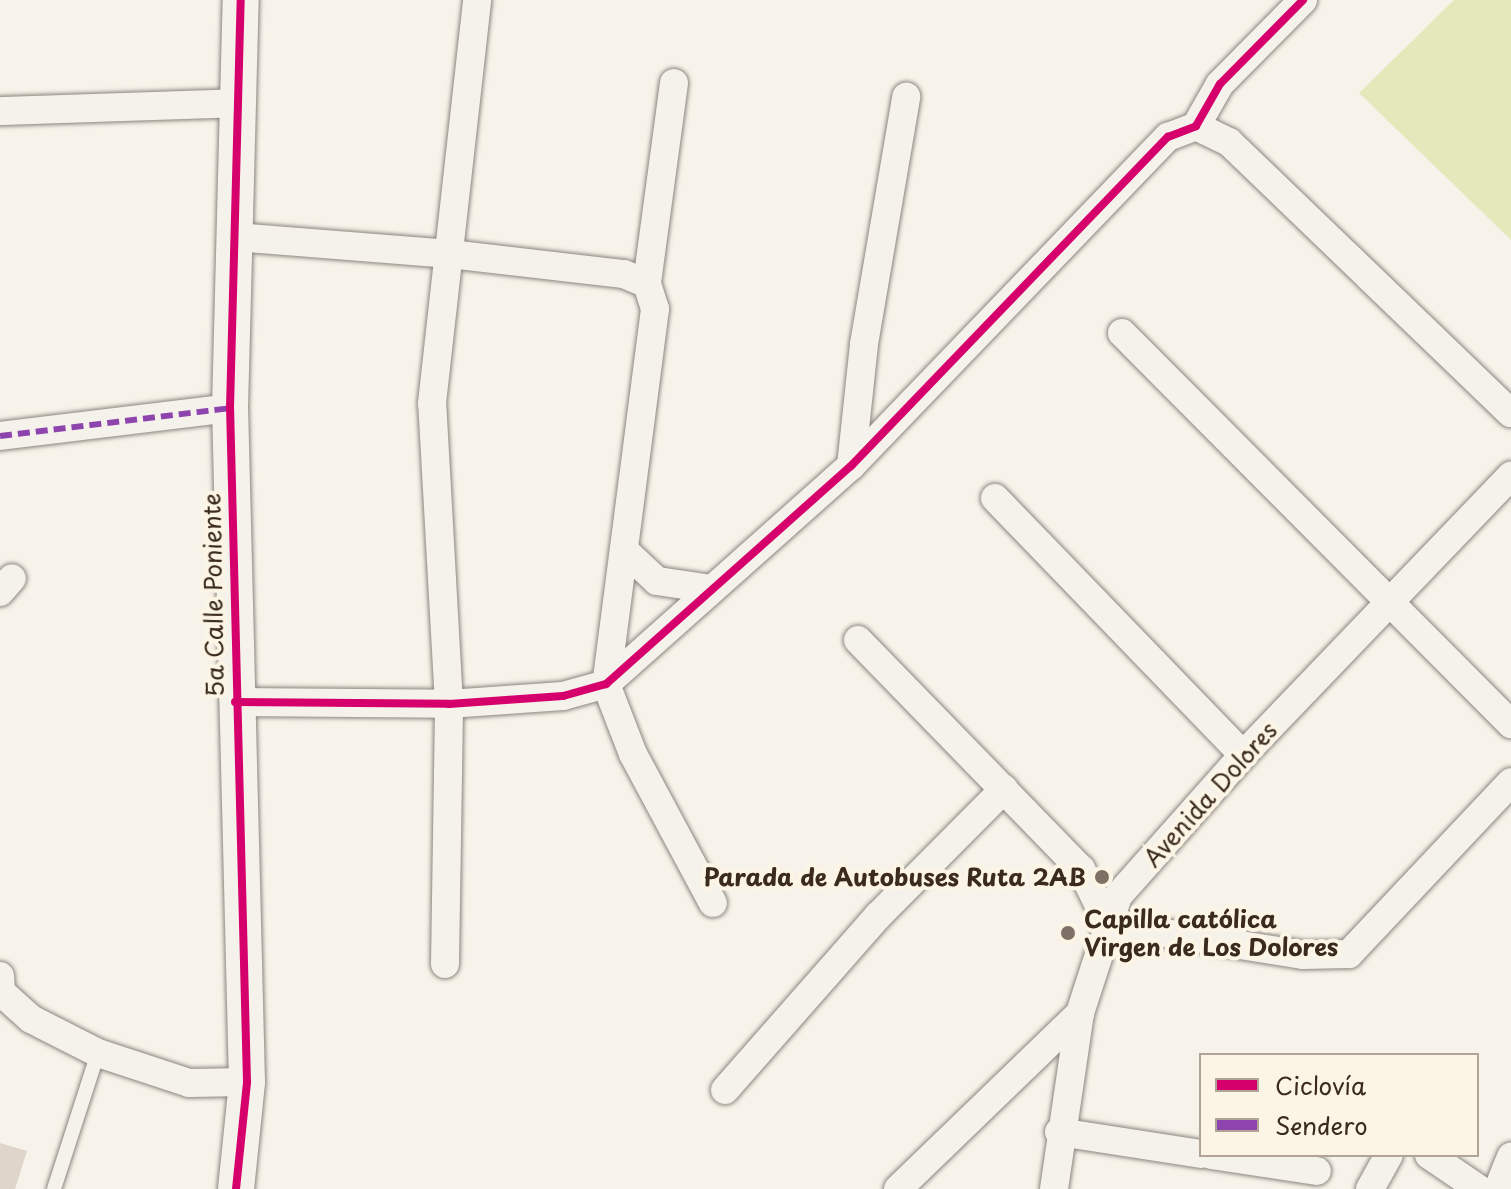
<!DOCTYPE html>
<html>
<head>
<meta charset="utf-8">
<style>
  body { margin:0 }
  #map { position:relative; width:1511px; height:1189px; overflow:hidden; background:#f7f3ea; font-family:"Playpen Sans",sans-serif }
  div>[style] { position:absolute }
  .green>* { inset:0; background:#e4e9bb }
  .building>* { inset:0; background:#dfd5ca }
  .roads { filter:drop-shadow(0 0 2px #8b867f) drop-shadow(0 0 2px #8b867f) }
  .service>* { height:14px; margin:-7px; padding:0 7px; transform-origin:7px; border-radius:7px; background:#f5f2ec }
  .minor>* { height:28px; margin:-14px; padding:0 14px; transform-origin:14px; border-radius:14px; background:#f5f2ec }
  .tertiary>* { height:36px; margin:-18px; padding:0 18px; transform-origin:18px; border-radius:18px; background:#f5f2ec }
  .quiet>* { height:6px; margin-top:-3px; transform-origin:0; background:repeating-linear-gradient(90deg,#8e44ad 0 12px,transparent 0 18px) }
  .cycleway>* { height:8px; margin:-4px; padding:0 4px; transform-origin:4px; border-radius:4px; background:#d6006c }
  .dots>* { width:22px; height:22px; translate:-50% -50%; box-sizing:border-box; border:4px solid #fcf5e5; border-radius:50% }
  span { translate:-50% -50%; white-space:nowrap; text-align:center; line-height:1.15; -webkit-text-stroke:8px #fcf5e5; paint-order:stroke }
  .street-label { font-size:24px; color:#3b2a1e }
  .poi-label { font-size:24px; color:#3b2a1e; font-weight:700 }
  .right { translate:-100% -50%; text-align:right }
  .left { translate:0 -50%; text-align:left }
  .legend { position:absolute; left:1199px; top:1053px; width:280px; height:104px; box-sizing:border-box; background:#fcf5e5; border:2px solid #afa495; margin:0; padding:10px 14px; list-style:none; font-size:24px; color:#3b2a1e }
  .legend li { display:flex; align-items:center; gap:16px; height:40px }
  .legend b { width:40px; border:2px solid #afa495 }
</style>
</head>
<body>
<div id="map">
  <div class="green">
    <i style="clip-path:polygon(1454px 0,1511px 0,1511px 240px,1359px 93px)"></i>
  </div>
  <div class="building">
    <i style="clip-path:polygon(0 1143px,27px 1151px,15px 1189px,0 1189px)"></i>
  </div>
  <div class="roads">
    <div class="service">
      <i style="left:54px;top:1189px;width:143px;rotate:-72.1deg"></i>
    </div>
    <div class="minor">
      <i style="left:674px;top:83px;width:203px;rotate:97.7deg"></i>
      <i style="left:647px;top:284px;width:26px;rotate:72deg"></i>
      <i style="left:655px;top:309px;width:378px;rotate:97.4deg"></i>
      <i style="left:606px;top:684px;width:75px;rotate:68.9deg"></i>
      <i style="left:633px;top:754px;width:169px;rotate:61.8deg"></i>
      <i style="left:0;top:111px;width:237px;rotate:-1.9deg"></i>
      <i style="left:1196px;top:126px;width:37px;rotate:26deg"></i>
      <i style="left:1229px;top:142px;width:391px;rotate:43.9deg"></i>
      <i style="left:235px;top:237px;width:216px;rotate:4.5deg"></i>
      <i style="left:450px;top:254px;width:175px;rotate:6.6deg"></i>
      <i style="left:624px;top:274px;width:25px;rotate:23deg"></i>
      <i style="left:1122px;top:333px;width:552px;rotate:45.15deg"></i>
      <i style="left:0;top:436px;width:232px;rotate:-6.9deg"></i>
      <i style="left:851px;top:466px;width:123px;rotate:-83.9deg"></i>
      <i style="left:864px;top:344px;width:251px;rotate:-80.3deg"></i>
      <i style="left:995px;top:498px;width:357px;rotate:46deg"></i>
      <i style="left:626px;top:552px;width:42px;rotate:43.1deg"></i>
      <i style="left:657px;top:581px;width:55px;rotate:8.4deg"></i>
      <i style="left:0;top:592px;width:18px;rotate:-49deg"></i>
      <i style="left:858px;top:640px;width:320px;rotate:45.8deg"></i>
      <i style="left:1081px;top:869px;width:61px;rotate:63.9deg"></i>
      <i style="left:1108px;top:924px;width:197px;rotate:9deg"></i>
      <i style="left:1303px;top:955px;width:46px;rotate:-1.2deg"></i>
      <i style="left:1349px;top:954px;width:236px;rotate:-46.7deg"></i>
      <i style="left:235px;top:702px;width:214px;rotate:0.5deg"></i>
      <i style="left:449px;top:704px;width:114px;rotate:-4deg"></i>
      <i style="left:563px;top:696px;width:45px;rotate:-15.6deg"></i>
      <i style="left:606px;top:684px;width:328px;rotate:-41.7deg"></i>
      <i style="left:851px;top:466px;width:457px;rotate:-46.1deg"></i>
      <i style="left:1168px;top:137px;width:30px;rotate:-21deg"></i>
      <i style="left:1196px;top:126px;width:48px;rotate:-60.3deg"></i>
      <i style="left:1220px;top:84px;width:118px;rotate:-45.3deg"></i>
      <i style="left:445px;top:964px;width:260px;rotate:-89.1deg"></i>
      <i style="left:449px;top:704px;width:301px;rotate:-93.2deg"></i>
      <i style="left:432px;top:403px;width:406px;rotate:-83.6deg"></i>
      <i style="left:0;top:976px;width:16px;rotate:86deg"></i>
      <i style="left:1px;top:992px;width:40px;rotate:42deg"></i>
      <i style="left:31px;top:1019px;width:75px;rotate:26.9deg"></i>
      <i style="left:98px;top:1053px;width:96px;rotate:18.2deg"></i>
      <i style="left:189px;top:1083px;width:58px;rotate:-1deg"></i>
      <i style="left:725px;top:1090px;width:232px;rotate:-48.7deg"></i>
      <i style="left:878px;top:916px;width:179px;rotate:-45.2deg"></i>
      <i style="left:1059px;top:1132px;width:144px;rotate:8.8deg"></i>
      <i style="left:1211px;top:1155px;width:107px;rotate:8.6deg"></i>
      <i style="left:1429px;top:1155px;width:60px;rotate:34.2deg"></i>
      <i style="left:898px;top:1189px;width:253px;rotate:-44deg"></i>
      <i style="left:1054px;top:1189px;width:178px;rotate:-81.6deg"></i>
      <i style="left:1080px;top:1013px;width:123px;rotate:-72deg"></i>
      <i style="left:1118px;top:896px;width:188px;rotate:-48.4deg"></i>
      <i style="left:1243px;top:755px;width:387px;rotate:-46.2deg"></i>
      <i style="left:1370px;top:1189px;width:39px;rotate:-61deg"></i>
      <i style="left:1498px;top:1189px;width:35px;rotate:-68deg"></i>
    </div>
    <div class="tertiary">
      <i style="left:236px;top:1189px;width:108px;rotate:-84.1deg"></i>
      <i style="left:247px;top:1082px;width:674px;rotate:-91.44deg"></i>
      <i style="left:230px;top:408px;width:408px;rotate:-88.5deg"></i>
    </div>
  </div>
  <div class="quiet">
    <i style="left:0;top:436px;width:232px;rotate:-6.9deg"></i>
  </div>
  <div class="cycleway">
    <i style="left:235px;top:702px;width:214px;rotate:0.5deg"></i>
    <i style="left:449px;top:704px;width:114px;rotate:-4deg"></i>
    <i style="left:563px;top:696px;width:45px;rotate:-15.6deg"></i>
    <i style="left:606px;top:684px;width:328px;rotate:-41.7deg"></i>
    <i style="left:851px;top:466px;width:457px;rotate:-46.1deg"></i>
    <i style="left:1168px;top:137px;width:30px;rotate:-21deg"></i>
    <i style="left:1196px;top:126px;width:48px;rotate:-60.3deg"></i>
    <i style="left:1220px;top:84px;width:118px;rotate:-45.3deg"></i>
    <i style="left:236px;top:1189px;width:108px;rotate:-84.1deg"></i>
    <i style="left:247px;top:1082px;width:674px;rotate:-91.44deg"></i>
    <i style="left:230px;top:408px;width:408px;rotate:-88.5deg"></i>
  </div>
  <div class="dots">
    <i style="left:1102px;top:877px;background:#7d7065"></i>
    <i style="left:1068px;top:933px;background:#7d7065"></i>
  </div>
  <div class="street-label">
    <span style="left:213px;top:595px;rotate:-91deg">5a Calle Poniente</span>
    <span style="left:1210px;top:794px;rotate:-48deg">Avenida Dolores</span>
  </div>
  <div class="poi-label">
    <span class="right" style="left:1086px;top:877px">Parada de Autobuses Ruta 2AB</span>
    <span class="left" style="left:1084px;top:933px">Capilla católica<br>Virgen de Los Dolores</span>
  </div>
  <ul class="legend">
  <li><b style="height:10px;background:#d6006c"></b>Ciclovía</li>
  <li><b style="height:10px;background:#8e44ad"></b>Sendero</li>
  </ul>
</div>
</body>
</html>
